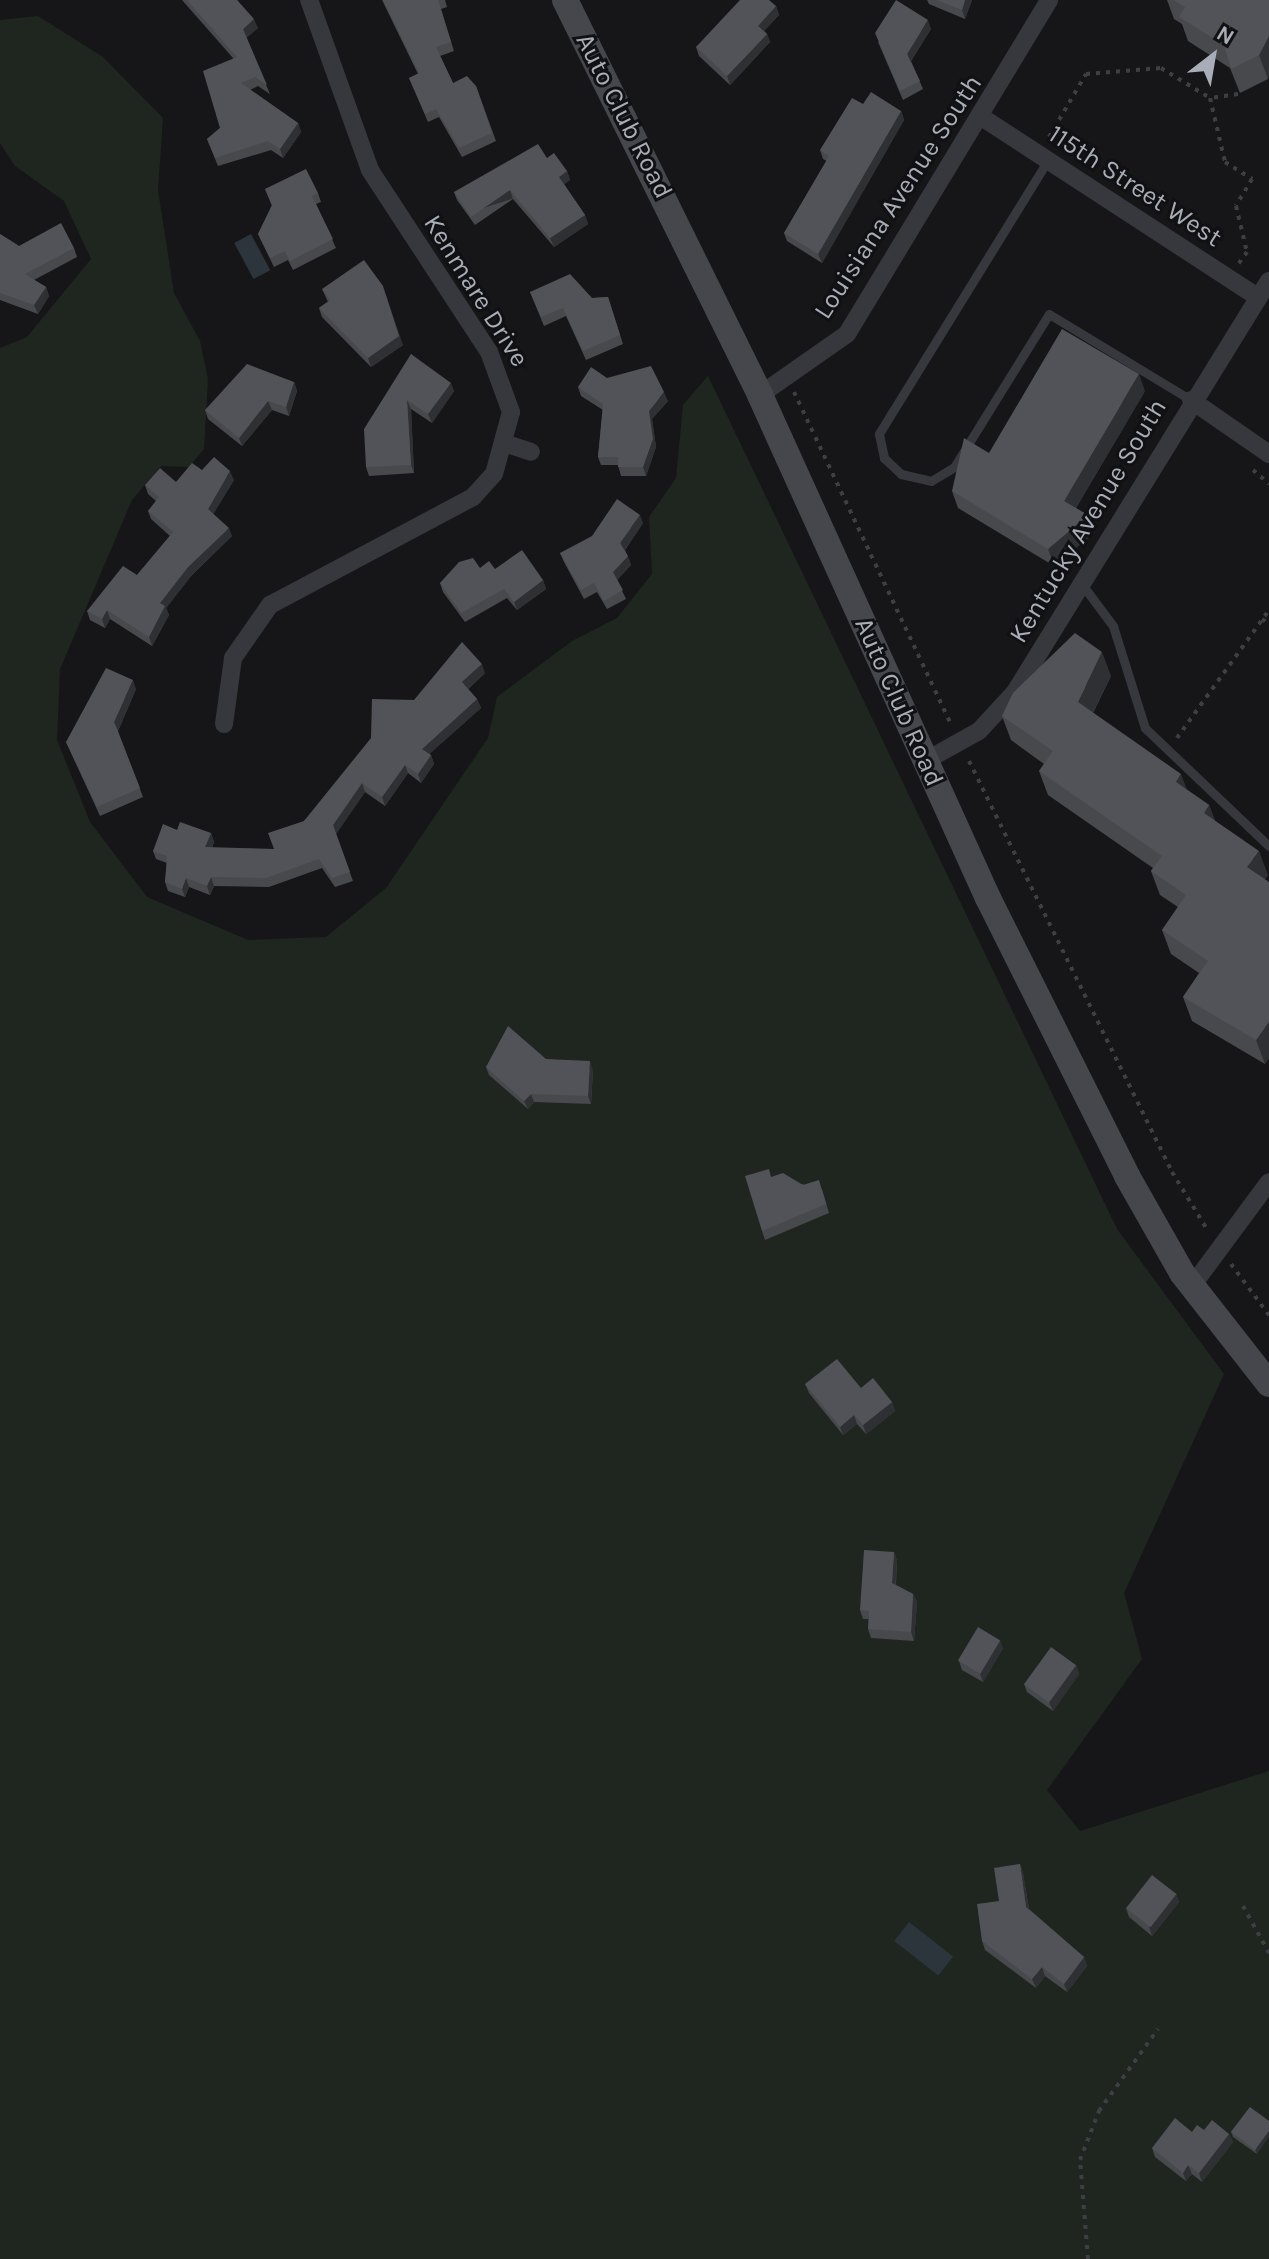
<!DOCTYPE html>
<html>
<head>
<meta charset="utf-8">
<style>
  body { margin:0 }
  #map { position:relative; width:1269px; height:2259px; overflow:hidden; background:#161618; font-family:Karla,sans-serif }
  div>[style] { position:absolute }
  .green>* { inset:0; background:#1e261f }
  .water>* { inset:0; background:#2c353c; transform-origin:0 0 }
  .path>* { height:4px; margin-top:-2px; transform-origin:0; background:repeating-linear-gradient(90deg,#3d3f44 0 4px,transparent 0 10px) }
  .lane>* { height:9px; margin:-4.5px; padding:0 4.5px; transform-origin:4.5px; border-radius:4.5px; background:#37383d }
  .street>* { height:18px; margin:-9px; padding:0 9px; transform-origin:9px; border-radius:9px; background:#37383d }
  .secondary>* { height:26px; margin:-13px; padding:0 13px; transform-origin:13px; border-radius:13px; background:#45474d }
  .wall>* { inset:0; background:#47494d }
  .shaded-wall>* { inset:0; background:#2f3033; transform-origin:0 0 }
  .building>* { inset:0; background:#525359; transform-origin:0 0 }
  span { translate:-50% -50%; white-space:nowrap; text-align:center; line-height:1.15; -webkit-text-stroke:6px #111113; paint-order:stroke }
  .street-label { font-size:26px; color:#a8adb8 }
  .north { position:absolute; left:1173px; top:16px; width:80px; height:80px; -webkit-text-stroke:6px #111113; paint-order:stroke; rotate:31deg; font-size:22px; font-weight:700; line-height:32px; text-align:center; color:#a8adb8 }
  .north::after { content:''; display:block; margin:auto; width:28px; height:36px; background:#a8adb8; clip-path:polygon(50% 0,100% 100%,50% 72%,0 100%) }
</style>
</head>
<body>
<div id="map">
  <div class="green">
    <i style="clip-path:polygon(38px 16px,103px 57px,163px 118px,158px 190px,174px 293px,200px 341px,208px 379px,204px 449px,189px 467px,161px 466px,132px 500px,60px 669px,57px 740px,90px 822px,147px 897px,248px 940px,326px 937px,386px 888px,488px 738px,497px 697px,572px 641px,617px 618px,652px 574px,649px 517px,676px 478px,683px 405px,708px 376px,1117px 1229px,1224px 1374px,1124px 1593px,1142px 1659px,1047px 1790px,1080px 1831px,1269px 1771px,1269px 2259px,0 2259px,0 348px,27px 337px,91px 259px,64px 201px,15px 166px,0 143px,0 20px)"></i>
  </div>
  <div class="water">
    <i style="left:251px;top:234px;width:41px;height:19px;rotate:62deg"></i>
    <i style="left:909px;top:1922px;width:56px;height:24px;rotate:38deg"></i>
  </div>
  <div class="path">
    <i style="left:1238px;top:94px;width:28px;rotate:172deg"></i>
    <i style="left:1210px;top:98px;width:66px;rotate:76.8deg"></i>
    <i style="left:1225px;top:162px;width:32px;rotate:32deg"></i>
    <i style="left:1252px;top:179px;width:31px;rotate:121deg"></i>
    <i style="left:1236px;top:206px;width:47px;rotate:76.6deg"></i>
    <i style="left:1247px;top:252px;width:14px;rotate:126deg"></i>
    <i style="left:1049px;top:137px;width:73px;rotate:-59.6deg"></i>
    <i style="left:1086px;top:74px;width:75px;rotate:-4.6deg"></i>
    <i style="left:1161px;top:68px;width:57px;rotate:31.5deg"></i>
    <i style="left:794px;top:392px;width:367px;rotate:64.7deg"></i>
    <i style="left:1253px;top:470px;width:21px;rotate:41deg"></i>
    <i style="left:1262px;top:619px;width:9px;rotate:36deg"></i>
    <i style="left:1177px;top:738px;width:158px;rotate:-54.3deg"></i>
    <i style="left:969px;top:761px;width:458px;rotate:63.7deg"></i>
    <i style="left:1172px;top:1172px;width:69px;rotate:58.6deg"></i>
    <i style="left:1231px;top:1264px;width:64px;rotate:53.3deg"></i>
    <i style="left:1243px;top:1906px;width:54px;rotate:61deg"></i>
    <i style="left:1088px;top:2259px;width:99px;rotate:-94.6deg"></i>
    <i style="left:1080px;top:2160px;width:53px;rotate:-68.8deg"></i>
    <i style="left:1099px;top:2111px;width:101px;rotate:-54.3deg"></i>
  </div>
  <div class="lane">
    <i style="left:1048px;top:160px;width:322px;rotate:121.7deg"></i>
    <i style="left:879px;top:434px;width:25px;rotate:78deg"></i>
    <i style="left:884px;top:458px;width:23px;rotate:43deg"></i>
    <i style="left:901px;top:474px;width:31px;rotate:13deg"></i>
    <i style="left:931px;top:481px;width:27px;rotate:-31deg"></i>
    <i style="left:954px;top:467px;width:180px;rotate:-58.2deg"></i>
    <i style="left:1049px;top:314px;width:166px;rotate:31.2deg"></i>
    <i style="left:1081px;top:583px;width:54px;rotate:53.3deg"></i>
    <i style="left:1113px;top:626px;width:107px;rotate:72.6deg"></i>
    <i style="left:1145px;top:728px;width:171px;rotate:43.6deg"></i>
  </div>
  <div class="street">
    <i style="left:983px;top:118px;width:328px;rotate:33.1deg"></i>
    <i style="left:760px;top:395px;width:106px;rotate:-35deg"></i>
    <i style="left:847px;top:334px;width:390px;rotate:-58.8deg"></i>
    <i style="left:1191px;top:400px;width:95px;rotate:34.7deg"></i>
    <i style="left:507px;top:444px;width:25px;rotate:18deg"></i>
    <i style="left:224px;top:724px;width:67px;rotate:-82.2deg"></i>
    <i style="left:233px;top:658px;width:65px;rotate:-55.1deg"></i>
    <i style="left:270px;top:605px;width:230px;rotate:-28deg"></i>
    <i style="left:473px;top:497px;width:31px;rotate:-48deg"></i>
    <i style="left:494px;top:474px;width:64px;rotate:-74.7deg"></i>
    <i style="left:511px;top:412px;width:64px;rotate:-110.1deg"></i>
    <i style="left:489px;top:352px;width:217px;rotate:-123.2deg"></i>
    <i style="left:370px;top:170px;width:181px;rotate:-109.7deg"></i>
    <i style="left:925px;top:761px;width:62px;rotate:-29.1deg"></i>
    <i style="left:979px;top:731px;width:53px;rotate:-47.3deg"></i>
    <i style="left:1015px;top:692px;width:483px;rotate:-58.3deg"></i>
    <i style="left:1192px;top:1286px;width:129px;rotate:-53.5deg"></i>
  </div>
  <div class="secondary">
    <i style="left:565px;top:0;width:441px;rotate:63.7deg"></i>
    <i style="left:760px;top:395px;width:552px;rotate:65.62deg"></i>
    <i style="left:988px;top:898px;width:311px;rotate:63.4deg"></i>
    <i style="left:1127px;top:1176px;width:112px;rotate:60.4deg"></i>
    <i style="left:1182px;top:1273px;width:141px;rotate:51.9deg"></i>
  </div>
  <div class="wall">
    <i style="clip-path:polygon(182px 0,237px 0,258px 28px,246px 38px,270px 94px,258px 86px,250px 90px,298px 123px,301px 132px,283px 158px,271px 150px,218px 166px,207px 139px,220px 128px,233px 58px)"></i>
    <i style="clip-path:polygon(382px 0,445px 0,447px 7px,441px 9px,454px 51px,440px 56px,453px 83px,476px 86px,496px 141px,462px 157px,439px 117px,428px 122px,409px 78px,418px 74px)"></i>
    <i style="clip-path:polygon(927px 0,972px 0,965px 19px,929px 4px)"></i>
    <i style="clip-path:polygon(1167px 0,1269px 0,1268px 79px,1240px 93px,1230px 68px,1188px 41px,1182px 24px,1174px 19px)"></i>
    <i style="clip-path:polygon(776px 6px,779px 15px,764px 31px,767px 34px,770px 42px,730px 85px,699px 56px,696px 47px)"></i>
    <i style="clip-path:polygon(931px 29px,911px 61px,923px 89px,903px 100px,878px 42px)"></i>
    <i style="clip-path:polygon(901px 111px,904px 120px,822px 263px,787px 241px,784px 233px,827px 161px,823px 159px,820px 150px)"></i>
    <i style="clip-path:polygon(547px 158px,567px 171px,570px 180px,564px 184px,585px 215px,588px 224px,554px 247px,513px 199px,475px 225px,457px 200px,454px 192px)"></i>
    <i style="clip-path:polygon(265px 189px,318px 193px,321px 202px,316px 204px,336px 248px,293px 270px,288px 260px,274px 267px,258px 234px,272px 206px)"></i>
    <i style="clip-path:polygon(0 234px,19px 246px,74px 248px,77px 257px,34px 280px,46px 287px,49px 296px,38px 314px,0 300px)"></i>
    <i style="clip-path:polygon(322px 289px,403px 345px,371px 367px,322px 317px,319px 308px,328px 302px)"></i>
    <i style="clip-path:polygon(530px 292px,592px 298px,608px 297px,623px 344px,586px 360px,566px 316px,544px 326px)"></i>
    <i style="clip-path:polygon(411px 354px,454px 391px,432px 423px,411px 409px,414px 473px,369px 476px,366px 467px)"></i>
    <i style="clip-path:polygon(607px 378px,668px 401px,652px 419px,656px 447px,646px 476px,621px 476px,618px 465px,601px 465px,598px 457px,603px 410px,581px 396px,578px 387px)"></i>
    <i style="clip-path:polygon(294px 382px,297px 391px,289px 416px,272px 410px,242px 446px,208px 419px,205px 410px)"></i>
    <i style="clip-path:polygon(1145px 391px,1076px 508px,1095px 532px,1054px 566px,958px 508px,952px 491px)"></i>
    <i style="clip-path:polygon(202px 470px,234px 480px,213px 514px,232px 536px,191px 576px,166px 608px,169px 615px,152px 646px,110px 619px,105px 628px,90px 620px,87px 611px,137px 575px,170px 536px,151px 519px,148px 511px,156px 501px,148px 494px,145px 485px,176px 482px)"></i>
    <i style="clip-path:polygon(643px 523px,625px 550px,631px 565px,617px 580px,626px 599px,607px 609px,597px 592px,584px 599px,564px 562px,560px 553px)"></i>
    <i style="clip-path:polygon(480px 568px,495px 569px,543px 580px,546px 589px,517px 610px,507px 598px,465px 622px,443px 592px,440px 583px)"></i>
    <i style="clip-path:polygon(485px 673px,468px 689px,477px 699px,481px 708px,429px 754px,431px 755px,434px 764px,421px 783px,408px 773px,385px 806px,365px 792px,336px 834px,353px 881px,335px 887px,322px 868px,269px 887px,214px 886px,210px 895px,189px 887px,185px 897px,168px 891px,165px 882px,167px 863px,156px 859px,153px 851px,177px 830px,211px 833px,214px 842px,212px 848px,274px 849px,304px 821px,414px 700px)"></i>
    <i style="clip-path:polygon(1111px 676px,1093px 713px,1186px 789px,1209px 805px,1215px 821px,1268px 875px,1265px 879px,1265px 1064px,1192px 1021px,1183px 997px,1199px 973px,1171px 954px,1162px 930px,1178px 907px,1160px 895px,1151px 871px,1153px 868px,1048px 795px,1039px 771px,1044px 764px,1011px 740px,1002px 716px)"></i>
    <i style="clip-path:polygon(136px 689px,118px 731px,143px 797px,100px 816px,66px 742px)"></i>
    <i style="clip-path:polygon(546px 1059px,593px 1070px,591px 1104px,534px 1102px,528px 1109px,489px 1075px,486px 1067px)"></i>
    <i style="clip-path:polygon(772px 1177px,822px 1189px,829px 1213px,765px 1240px,762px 1231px)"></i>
    <i style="clip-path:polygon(805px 1384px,861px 1388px,892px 1402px,895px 1411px,866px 1434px,857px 1424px,843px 1435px,809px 1393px)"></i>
    <i style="clip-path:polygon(894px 1552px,897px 1561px,896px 1585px,913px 1594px,917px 1602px,914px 1641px,871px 1638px,868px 1629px,869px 1619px,863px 1619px,860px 1610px)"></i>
    <i style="clip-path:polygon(1003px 1648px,983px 1682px,962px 1670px,959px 1661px)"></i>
    <i style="clip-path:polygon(1076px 1665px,1079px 1674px,1053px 1711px,1027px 1692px,1024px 1684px)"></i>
    <i style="clip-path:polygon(1020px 1864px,1023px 1873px,1029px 1909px,1084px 1957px,1087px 1966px,1067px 1992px,1045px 1976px,1036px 1988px,985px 1950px,982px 1941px)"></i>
    <i style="clip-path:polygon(1176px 1894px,1179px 1902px,1152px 1936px,1129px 1917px,1126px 1908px)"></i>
    <i style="clip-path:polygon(1250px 2107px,1257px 2154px,1233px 2137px,1231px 2132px)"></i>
    <i style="clip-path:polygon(1204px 2130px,1229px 2134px,1233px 2142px,1202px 2182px,1192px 2174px,1186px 2181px,1155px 2157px,1152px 2148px,1192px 2132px)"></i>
  </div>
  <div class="shaded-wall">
    <i style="clip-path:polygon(965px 0,972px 0,965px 19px,962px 10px)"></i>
    <i style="clip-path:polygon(776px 6px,779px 15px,761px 34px,758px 26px)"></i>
    <i style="clip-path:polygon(254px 19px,258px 28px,246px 38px,243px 29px)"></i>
    <i style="clip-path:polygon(928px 20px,931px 29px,910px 62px,907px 54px)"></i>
    <i style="clip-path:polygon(767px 34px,770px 42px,730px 85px,727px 76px)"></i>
    <i style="clip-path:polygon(1269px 36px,1269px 76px,1268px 79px,1259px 55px)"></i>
    <i style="clip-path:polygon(901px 111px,904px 120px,822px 263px,818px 254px)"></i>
    <i style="clip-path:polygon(298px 123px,301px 132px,283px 158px,280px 149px)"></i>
    <i style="clip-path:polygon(567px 171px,570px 180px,562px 186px,559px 177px)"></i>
    <i style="left:510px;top:190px;width:9px;height:47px;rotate:72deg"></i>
    <i style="clip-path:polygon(585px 215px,588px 224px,554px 247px,550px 238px)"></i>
    <i style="clip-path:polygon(46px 287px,49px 296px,38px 314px,34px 305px)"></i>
    <i style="clip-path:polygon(386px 295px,403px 345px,371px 367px,368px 358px)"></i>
    <i style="clip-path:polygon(1139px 374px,1145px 391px,1070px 518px,1064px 501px)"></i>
    <i style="clip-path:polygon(294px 382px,297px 391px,289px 416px,286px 407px)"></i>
    <i style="clip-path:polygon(451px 383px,454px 391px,432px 423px,428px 414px)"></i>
    <i style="clip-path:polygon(664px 392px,668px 401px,652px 419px,656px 447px,646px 476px,643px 467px,649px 411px)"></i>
    <i style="clip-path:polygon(407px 400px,411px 409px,414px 473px,411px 465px)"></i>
    <i style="clip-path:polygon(268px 401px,272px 410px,242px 446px,239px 438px)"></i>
    <i style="clip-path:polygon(230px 471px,234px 480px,211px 518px,208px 509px)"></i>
    <i style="clip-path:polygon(640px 515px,643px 523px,624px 551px,620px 543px)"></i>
    <i style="clip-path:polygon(1088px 515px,1095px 532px,1054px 566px,1048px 549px)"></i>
    <i style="clip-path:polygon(229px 528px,232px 536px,191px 576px,166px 608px,169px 615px,152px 646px,149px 637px,160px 603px,188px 567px)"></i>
    <i style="clip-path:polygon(628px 556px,631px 565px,616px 581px,613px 572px)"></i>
    <i style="clip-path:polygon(543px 580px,546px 589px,517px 610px,514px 602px)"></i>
    <i style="clip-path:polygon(107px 610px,110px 619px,105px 628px,102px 619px)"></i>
    <i style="clip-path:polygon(1102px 652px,1111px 676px,1086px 726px,1078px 702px)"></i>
    <i style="clip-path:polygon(482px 664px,485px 673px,465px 691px,462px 682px)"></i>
    <i style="clip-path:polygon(133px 680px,136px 689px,118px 731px,114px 722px)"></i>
    <i style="clip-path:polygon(477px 699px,481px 708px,425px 758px,422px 749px)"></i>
    <i style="clip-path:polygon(431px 755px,434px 764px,421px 783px,418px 774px)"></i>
    <i style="clip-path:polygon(405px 765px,408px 773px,385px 806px,382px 797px)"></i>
    <i style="clip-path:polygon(1181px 774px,1190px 798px,1176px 782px)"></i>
    <i style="clip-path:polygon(362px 783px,365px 792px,336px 834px,333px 825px)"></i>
    <i style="clip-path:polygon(1209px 805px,1218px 829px,1204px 813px)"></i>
    <i style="clip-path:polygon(211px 833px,214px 842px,208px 856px,205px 847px)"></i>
    <i style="clip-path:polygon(1259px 851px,1268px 875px,1256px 892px,1247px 867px)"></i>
    <i style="clip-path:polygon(211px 877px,214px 886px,210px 895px,207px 886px)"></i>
    <i style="clip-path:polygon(186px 878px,189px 887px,185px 897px,182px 889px)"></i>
    <i style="clip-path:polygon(1269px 1022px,1269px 1059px,1265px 1064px,1256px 1040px)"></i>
    <i style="clip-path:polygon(590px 1061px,593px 1070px,591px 1104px,588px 1096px)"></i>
    <i style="clip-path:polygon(531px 1094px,534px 1102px,528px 1109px,524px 1101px)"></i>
    <i style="clip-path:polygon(892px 1402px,895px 1411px,866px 1434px,863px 1425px)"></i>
    <i style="clip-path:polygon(854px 1415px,857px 1424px,843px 1435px,840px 1427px)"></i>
    <i style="clip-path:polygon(894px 1552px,897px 1561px,895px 1592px,892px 1583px)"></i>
    <i style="clip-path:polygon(913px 1594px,917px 1602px,914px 1641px,911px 1632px)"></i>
    <i style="clip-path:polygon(1000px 1640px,1003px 1648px,983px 1682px,980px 1674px)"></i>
    <i style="clip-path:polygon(1076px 1665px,1079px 1674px,1053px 1711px,1049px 1702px)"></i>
    <i style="clip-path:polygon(1020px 1864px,1023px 1873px,1030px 1916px,1026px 1907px)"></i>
    <i style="clip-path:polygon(1176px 1894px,1179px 1902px,1152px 1936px,1149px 1927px)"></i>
    <i style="clip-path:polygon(1084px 1957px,1087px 1966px,1067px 1992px,1064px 1984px)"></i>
    <i style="clip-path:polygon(1042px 1967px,1045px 1976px,1036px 1988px,1032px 1979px)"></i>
    <i style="clip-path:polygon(1269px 2131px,1269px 2137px,1257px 2154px,1255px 2150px)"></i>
    <i style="clip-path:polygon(1229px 2134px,1233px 2142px,1202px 2182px,1199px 2173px)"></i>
    <i style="clip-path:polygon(1188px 2165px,1192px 2174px,1186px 2181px,1183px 2173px)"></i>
  </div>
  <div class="building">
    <i style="clip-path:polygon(187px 0,237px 0,254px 19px,243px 29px,267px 85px,255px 77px,241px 83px,298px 123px,280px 149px,268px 141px,215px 158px,207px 139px,220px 128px,203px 71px,237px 57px)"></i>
    <i style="clip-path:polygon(383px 0,438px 0,451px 42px,436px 47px,453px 83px,467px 76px,476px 86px,492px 133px,459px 148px,436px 109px,425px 114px,409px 78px,419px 73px)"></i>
    <i style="clip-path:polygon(740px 0,769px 0,776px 6px,758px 26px,767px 34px,727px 76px,696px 47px)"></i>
    <i style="clip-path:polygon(896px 0,928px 20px,907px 54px,920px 81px,900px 91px,875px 33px)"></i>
    <i style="clip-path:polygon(937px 0,965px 0,962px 10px)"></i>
    <i style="clip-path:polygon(1173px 0,1269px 0,1269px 36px,1259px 55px,1231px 69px,1224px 45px,1179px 17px,1185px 7px)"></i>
    <i style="clip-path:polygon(871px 92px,901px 111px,818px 254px,784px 233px,829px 156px,820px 150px,852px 98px,863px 104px)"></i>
    <i style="clip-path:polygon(538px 144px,547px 158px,554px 153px,567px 171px,559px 177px,585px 215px,550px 238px,510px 190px,471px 217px,454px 192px)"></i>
    <i style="clip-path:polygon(306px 169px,318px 193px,312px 196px,333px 239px,290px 261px,285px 251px,270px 258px,258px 234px,272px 205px,265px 189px)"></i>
    <i style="clip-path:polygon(61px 223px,74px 248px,25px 274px,46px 287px,34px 305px,0 293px,0 234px,19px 246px)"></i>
    <i style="clip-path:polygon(364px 260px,383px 286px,399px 336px,368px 358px,319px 308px,330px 300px,322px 289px)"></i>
    <i style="clip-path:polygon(570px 274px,592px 298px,608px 297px,620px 335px,583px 351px,563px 308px,541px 317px,530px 292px)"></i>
    <i style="clip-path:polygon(1062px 329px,1139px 374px,1064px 501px,1088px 515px,1048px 549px,952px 491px,964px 438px,989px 453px)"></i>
    <i style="clip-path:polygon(411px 354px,451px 383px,428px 414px,407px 400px,411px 465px,366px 467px,364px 429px)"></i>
    <i style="clip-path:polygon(247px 364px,294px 382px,286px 407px,268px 401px,239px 438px,205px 410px)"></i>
    <i style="clip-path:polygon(651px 366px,664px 392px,649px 411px,653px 439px,643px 467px,618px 467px,618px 457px,598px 457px,603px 404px,578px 387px,591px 367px,607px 378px)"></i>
    <i style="clip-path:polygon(214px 457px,230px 471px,208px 509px,229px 528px,188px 567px,160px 603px,165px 606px,149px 637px,107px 610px,102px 619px,87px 611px,123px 566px,137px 575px,173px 532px,148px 511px,159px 497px,145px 485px,160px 468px,176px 482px,192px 463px,202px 470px)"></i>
    <i style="clip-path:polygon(617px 499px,640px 515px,620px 543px,628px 556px,613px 572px,623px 590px,604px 601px,594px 583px,581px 590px,560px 553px,592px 536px)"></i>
    <i style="clip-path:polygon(522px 550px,543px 580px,514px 602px,504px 589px,461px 613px,440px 583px,459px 562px,473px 558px,480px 568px,489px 561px,495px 569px)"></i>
    <i style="clip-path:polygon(1075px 633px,1102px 652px,1078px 702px,1181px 774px,1176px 782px,1209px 805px,1204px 813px,1259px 851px,1247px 867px,1269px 882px,1269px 1022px,1256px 1040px,1183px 997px,1208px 961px,1162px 930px,1186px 895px,1151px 871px,1162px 856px,1039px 771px,1053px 751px,1002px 716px,1013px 693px)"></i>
    <i style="clip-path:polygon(462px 642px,482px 664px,462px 682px,477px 699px,422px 749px,431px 755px,418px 774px,405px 765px,382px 797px,362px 783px,333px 825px,350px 872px,332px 878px,319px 859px,266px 878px,211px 877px,207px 886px,186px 878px,182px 889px,165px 882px,167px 856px,153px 851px,163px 824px,177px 830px,180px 822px,211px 833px,205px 847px,274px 849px,268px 833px,304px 821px,371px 738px,372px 699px,414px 700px)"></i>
    <i style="clip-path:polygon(106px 668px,133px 680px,114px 722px,140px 788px,97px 807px,66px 742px)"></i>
    <i style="clip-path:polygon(508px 1026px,546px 1059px,590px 1061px,588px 1096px,531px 1094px,524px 1101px,486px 1067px)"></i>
    <i style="clip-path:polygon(769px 1169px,771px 1177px,783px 1173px,803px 1185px,819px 1180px,826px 1204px,762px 1231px,745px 1176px)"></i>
    <i style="clip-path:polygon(837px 1359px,861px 1388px,873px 1378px,892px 1402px,863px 1425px,854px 1415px,840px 1427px,805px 1384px)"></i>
    <i style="clip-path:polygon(864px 1550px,894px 1552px,892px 1583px,913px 1594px,911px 1632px,868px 1629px,869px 1611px,860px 1610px)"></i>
    <i style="left:978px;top:1627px;width:26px;height:39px;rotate:31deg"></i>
    <i style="left:1051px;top:1647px;width:31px;height:46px;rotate:36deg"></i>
    <i style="clip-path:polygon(1020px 1864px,1026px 1907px,1084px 1957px,1064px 1984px,1042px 1967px,1032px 1979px,982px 1941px,977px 1904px,999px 1901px,994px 1868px)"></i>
    <i style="left:1152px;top:1875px;width:31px;height:42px;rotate:38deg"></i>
    <i style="clip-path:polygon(1250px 2107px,1269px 2121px,1269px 2131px,1255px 2150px,1231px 2132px)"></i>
    <i style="clip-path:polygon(1175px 2118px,1192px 2132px,1197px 2125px,1204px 2130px,1212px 2120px,1229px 2134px,1199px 2173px,1188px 2165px,1183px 2173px,1152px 2148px)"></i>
  </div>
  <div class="street-label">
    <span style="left:624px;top:116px;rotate:63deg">Auto Club Road</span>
    <span style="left:1135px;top:186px;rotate:33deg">115th Street West</span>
    <span style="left:898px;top:197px;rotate:-57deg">Louisiana Avenue South</span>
    <span style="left:476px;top:291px;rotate:58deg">Kenmare Drive</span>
    <span style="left:1088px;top:521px;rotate:-59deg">Kentucky Avenue South</span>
    <span style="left:899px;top:702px;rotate:66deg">Auto Club Road</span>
  </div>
  <div class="north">N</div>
</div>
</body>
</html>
